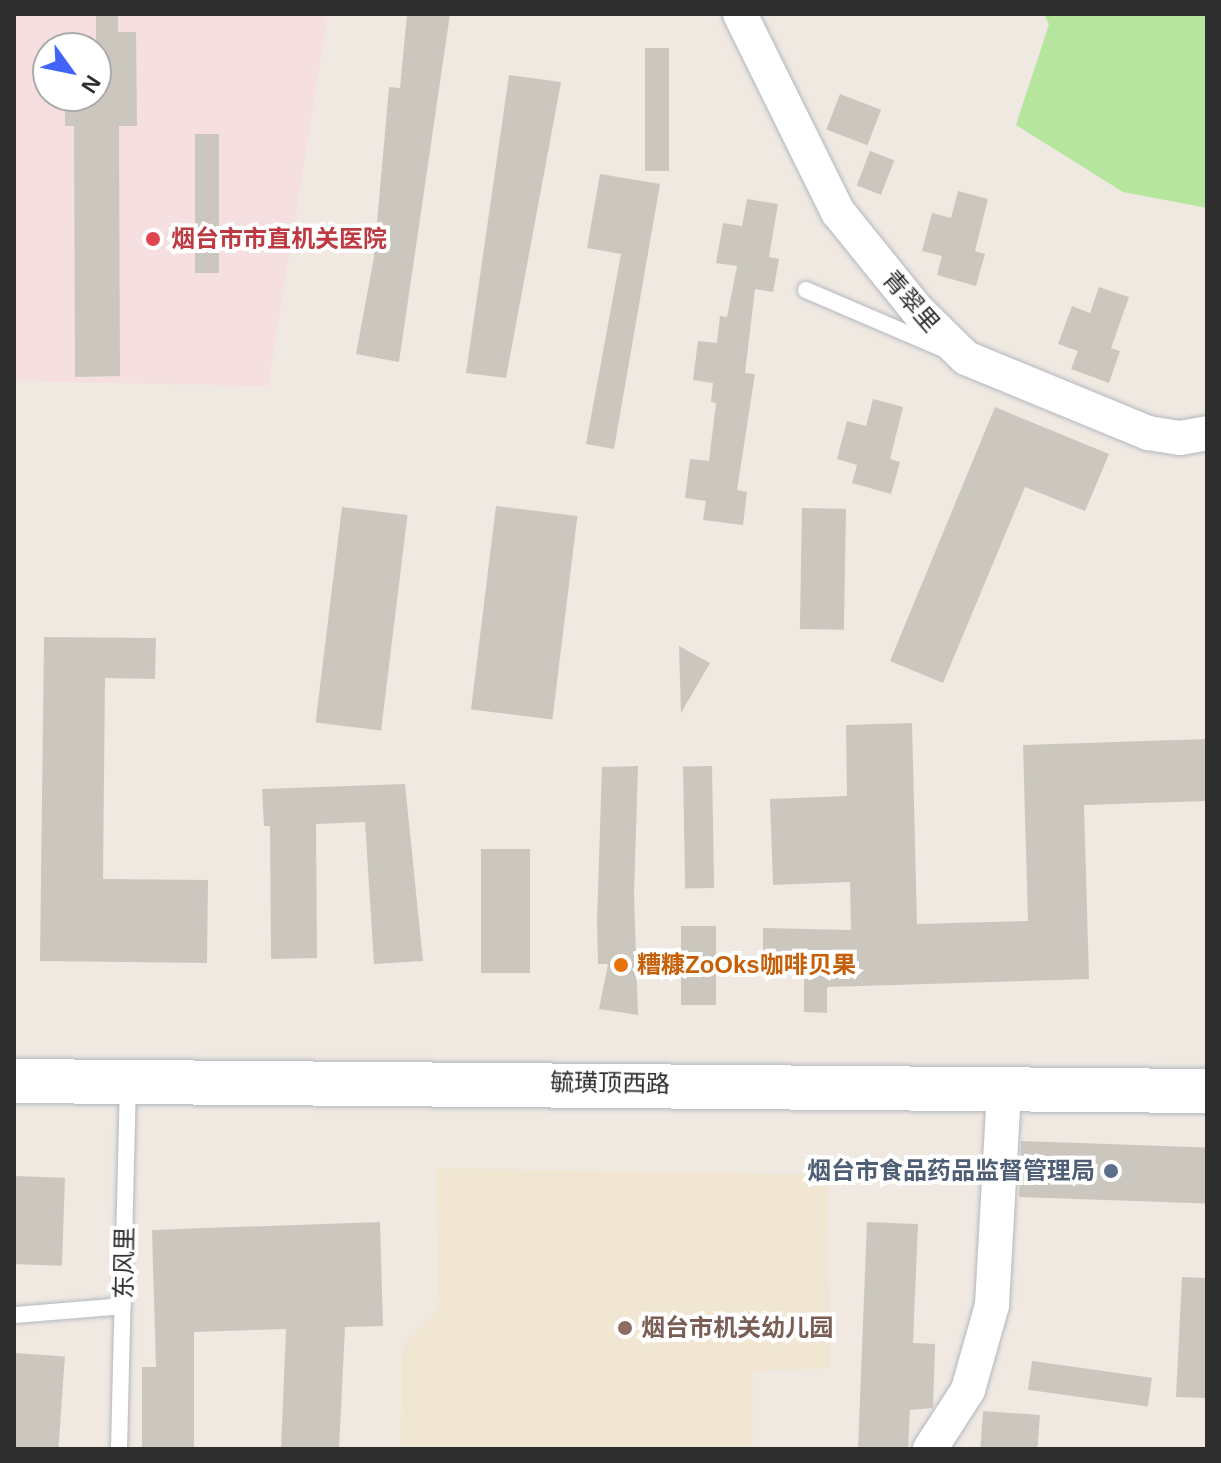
<!DOCTYPE html>
<html>
<head>
<meta charset="utf-8">
<style>
  body { margin:0 }
  #map { position:relative; width:1221px; height:1463px; overflow:hidden; background:#efe9e1; font-family:Arial,"Noto Sans SC",sans-serif }
  div>[style] { position:absolute }
  .education>* { inset:0; background:#f0e6d1 }
  .medical>* { inset:0; background:#f5dfe0 }
  .green>* { inset:0; background:#b6e59e }
  .building>* { inset:0; background:#cbc7bf; transform-origin:0 0 }
  .roads { filter:drop-shadow(0 0 2px #b4b7c1) drop-shadow(0 0 2px #b4b7c1) }
  .service>* { height:16px; margin:-8px; padding:0 8px; transform-origin:8px; border-radius:8px; background:#fff }
  .minor>* { height:34px; margin:-17px; padding:0 17px; transform-origin:17px; border-radius:17px; background:#fff }
  .secondary>* { height:44px; margin:-22px; padding:0 22px; transform-origin:22px; border-radius:22px; background:#fff }
  .dots>* { width:22px; height:22px; translate:-50% -50%; box-sizing:border-box; border:4px solid #fff; border-radius:50% }
  span { translate:-50% -50%; white-space:nowrap; text-align:center; line-height:1.15; -webkit-text-stroke:8px #fff; paint-order:stroke }
  .health-label { font-size:24px; color:#be3a42; font-weight:700 }
  .left { translate:0 -50%; text-align:left }
  .street-label { font-size:24px; color:#2e2e2e }
  .food-label { font-size:24px; color:#c56008; font-weight:700 }
  .service-label { font-size:24px; color:#4e5e75; font-weight:700 }
  .right { translate:-100% -50%; text-align:right }
  .education-label { font-size:24px; color:#785e54; font-weight:700 }
  .frame { position:absolute; inset:0; border:16px solid #2e2e2e; pointer-events:none }
  .north { position:absolute; left:32px; top:32px; width:80px; height:80px; box-sizing:border-box; background:#fff; border:2px solid #ababab; border-radius:50%; rotate:123deg; font-size:22px; font-weight:700; line-height:32px; text-align:center; color:#2e2e2e }
  .north::after { content:''; display:block; margin:auto; width:28px; height:36px; background:#4264fb; clip-path:polygon(50% 0,100% 100%,50% 72%,0 100%) }
</style>
</head>
<body>
<div id="map">
  <div class="education">
    <i style="clip-path:polygon(436px 1168px,828px 1175px,830px 1368px,753px 1371px,753px 1449px,401px 1449px,402px 1347px,439px 1308px)"></i>
  </div>
  <div class="medical">
    <i style="clip-path:polygon(evenodd,14px 14px,328px 14px,268px 386px,14px 381px,14px 14px,48px 48px,96px 48px,96px 96px,48px 96px,48px 48px)"></i>
  </div>
  <div class="green">
    <i style="clip-path:polygon(1044px 14px,1207px 14px,1207px 208px,1123px 192px,1016px 125px,1049px 24px)"></i>
  </div>
  <div class="building">
    <i style="clip-path:polygon(96px 14px,118px 14px,118px 32px,136px 32px,137px 126px,119px 126px,120px 376px,75px 377px,74px 126px,65px 126px,65px 96px,96px 96px)"></i>
    <i style="clip-path:polygon(407px 14px,450px 14px,399px 362px,356px 354px,374px 257px,389px 87px,400px 88px)"></i>
    <i style="left:645px;top:48px;width:24px;height:123px"></i>
    <i style="clip-path:polygon(509px 75px,561px 82px,506px 378px,466px 373px)"></i>
    <i style="left:840px;top:94px;width:44px;height:38px;rotate:21deg"></i>
    <i style="left:195px;top:134px;width:24px;height:139px"></i>
    <i style="left:870px;top:151px;width:26px;height:37px;rotate:21deg"></i>
    <i style="clip-path:polygon(600px 174px,660px 184px,614px 449px,586px 444px,621px 254px,587px 248px)"></i>
    <i style="clip-path:polygon(958px 191px,988px 199px,975px 251px,985px 254px,976px 286px,937px 275px,942px 256px,922px 251px,932px 213px,951px 218px)"></i>
    <i style="clip-path:polygon(747px 199px,778px 204px,769px 257px,779px 259px,773px 292px,755px 289px,745px 373px,755px 374px,737px 490px,747px 492px,743px 525px,703px 520px,706px 501px,685px 498px,690px 459px,709px 461px,716px 403px,711px 402px,713px 383px,693px 380px,698px 341px,717px 343px,720px 316px,727px 317px,737px 266px,716px 263px,723px 223px,742px 226px)"></i>
    <i style="clip-path:polygon(1099px 287px,1129px 297px,1111px 348px,1120px 351px,1109px 383px,1071px 369px,1078px 351px,1058px 344px,1072px 306px,1090px 313px)"></i>
    <i style="clip-path:polygon(873px 399px,903px 407px,890px 459px,900px 462px,891px 494px,852px 483px,857px 465px,837px 459px,847px 421px,866px 426px)"></i>
    <i style="clip-path:polygon(995px 407px,1109px 454px,1085px 511px,1025px 487px,943px 683px,890px 661px)"></i>
    <i style="left:496px;top:506px;width:82px;height:205px;rotate:7deg"></i>
    <i style="left:342px;top:507px;width:66px;height:217px;rotate:7deg"></i>
    <i style="left:802px;top:508px;width:44px;height:121px;rotate:1deg"></i>
    <i style="clip-path:polygon(44px 637px,156px 638px,155px 679px,105px 678px,103px 879px,208px 880px,207px 963px,40px 961px)"></i>
    <i style="clip-path:polygon(679px 646px,710px 663px,681px 713px)"></i>
    <i style="clip-path:polygon(912px 723px,917px 924px,1028px 921px,1023px 745px,1207px 739px,1207px 801px,1084px 805px,1089px 979px,827px 987px,827px 1013px,804px 1012px,804px 967px,763px 966px,763px 928px,851px 930px,850px 882px,773px 885px,770px 799px,847px 796px,846px 725px)"></i>
    <i style="clip-path:polygon(638px 766px,634px 894px,638px 1015px,599px 1009px,608px 964px,598px 964px,597px 921px,602px 767px)"></i>
    <i style="left:712px;top:766px;width:122px;height:29px;rotate:89deg"></i>
    <i style="clip-path:polygon(405px 784px,423px 961px,374px 964px,365px 822px,316px 824px,317px 958px,271px 959px,270px 826px,264px 826px,262px 789px)"></i>
    <i style="left:481px;top:849px;width:49px;height:124px"></i>
    <i style="left:681px;top:926px;width:35px;height:79px"></i>
    <i style="left:1021px;top:1141px;width:186px;height:56px;rotate:2deg"></i>
    <i style="left:14px;top:1176px;width:51px;height:88px;rotate:2deg"></i>
    <i style="clip-path:polygon(380px 1222px,383px 1326px,345px 1327px,339px 1449px,281px 1449px,286px 1329px,194px 1332px,194px 1449px,142px 1449px,142px 1367px,156px 1367px,152px 1230px)"></i>
    <i style="clip-path:polygon(867px 1222px,918px 1224px,913px 1343px,935px 1344px,933px 1408px,910px 1410px,908px 1449px,858px 1449px)"></i>
    <i style="clip-path:polygon(1182px 1277px,1207px 1278px,1207px 1398px,1176px 1397px)"></i>
    <i style="left:16px;top:1353px;width:49px;height:96px;rotate:4deg"></i>
    <i style="left:1032px;top:1361px;width:121px;height:29px;rotate:8deg"></i>
    <i style="left:983px;top:1411px;width:57px;height:38px;rotate:4deg"></i>
  </div>
  <div class="roads">
    <div class="service">
      <i style="left:806px;top:290px;width:152px;rotate:23.2deg"></i>
      <i style="left:14px;top:1315px;width:109px;rotate:-4.7deg"></i>
      <i style="left:119px;top:1449px;width:366px;rotate:-88.6deg"></i>
    </div>
    <div class="minor">
      <i style="left:740px;top:14px;width:221px;rotate:63.7deg"></i>
      <i style="left:838px;top:212px;width:127px;rotate:51.1deg"></i>
      <i style="left:918px;top:311px;width:67px;rotate:44.4deg"></i>
      <i style="left:966px;top:358px;width:197px;rotate:22.4deg"></i>
      <i style="left:1148px;top:433px;width:32px;rotate:9deg"></i>
      <i style="left:1180px;top:438px;width:27px;rotate:-10deg"></i>
      <i style="left:930px;top:1449px;width:70px;rotate:-57.2deg"></i>
      <i style="left:968px;top:1390px;width:88px;rotate:-74.2deg"></i>
      <i style="left:992px;top:1305px;width:217px;rotate:-86.8deg"></i>
    </div>
    <div class="secondary">
      <i style="left:14px;top:1081px;width:1193px;rotate:0.48deg"></i>
    </div>
  </div>
  <div class="dots">
    <i style="left:153px;top:239px;background:#e0444e"></i>
    <i style="left:621px;top:965px;background:#e8710a"></i>
    <i style="left:1111px;top:1171px;background:#5c6f8a"></i>
    <i style="left:625px;top:1328px;background:#8d6e63"></i>
  </div>
  <div class="health-label">
    <span class="left" style="left:171px;top:239px">烟台市市直机关医院</span>
  </div>
  <div class="street-label">
    <span style="left:911px;top:301px;rotate:49deg">青翠里</span>
    <span style="left:610px;top:1083px;rotate:1deg">毓璜顶西路</span>
    <span style="left:124px;top:1263px;rotate:-89deg">东风里</span>
  </div>
  <div class="food-label">
    <span class="left" style="left:637px;top:965px">糟糠ZoOks咖啡贝果</span>
  </div>
  <div class="service-label">
    <span class="right" style="left:1095px;top:1171px">烟台市食品药品监督管理局</span>
  </div>
  <div class="education-label">
    <span class="left" style="left:641px;top:1328px">烟台市机关幼儿园</span>
  </div>
  <div class="frame"></div>
  <div class="north">N</div>
</div>
</body>
</html>
